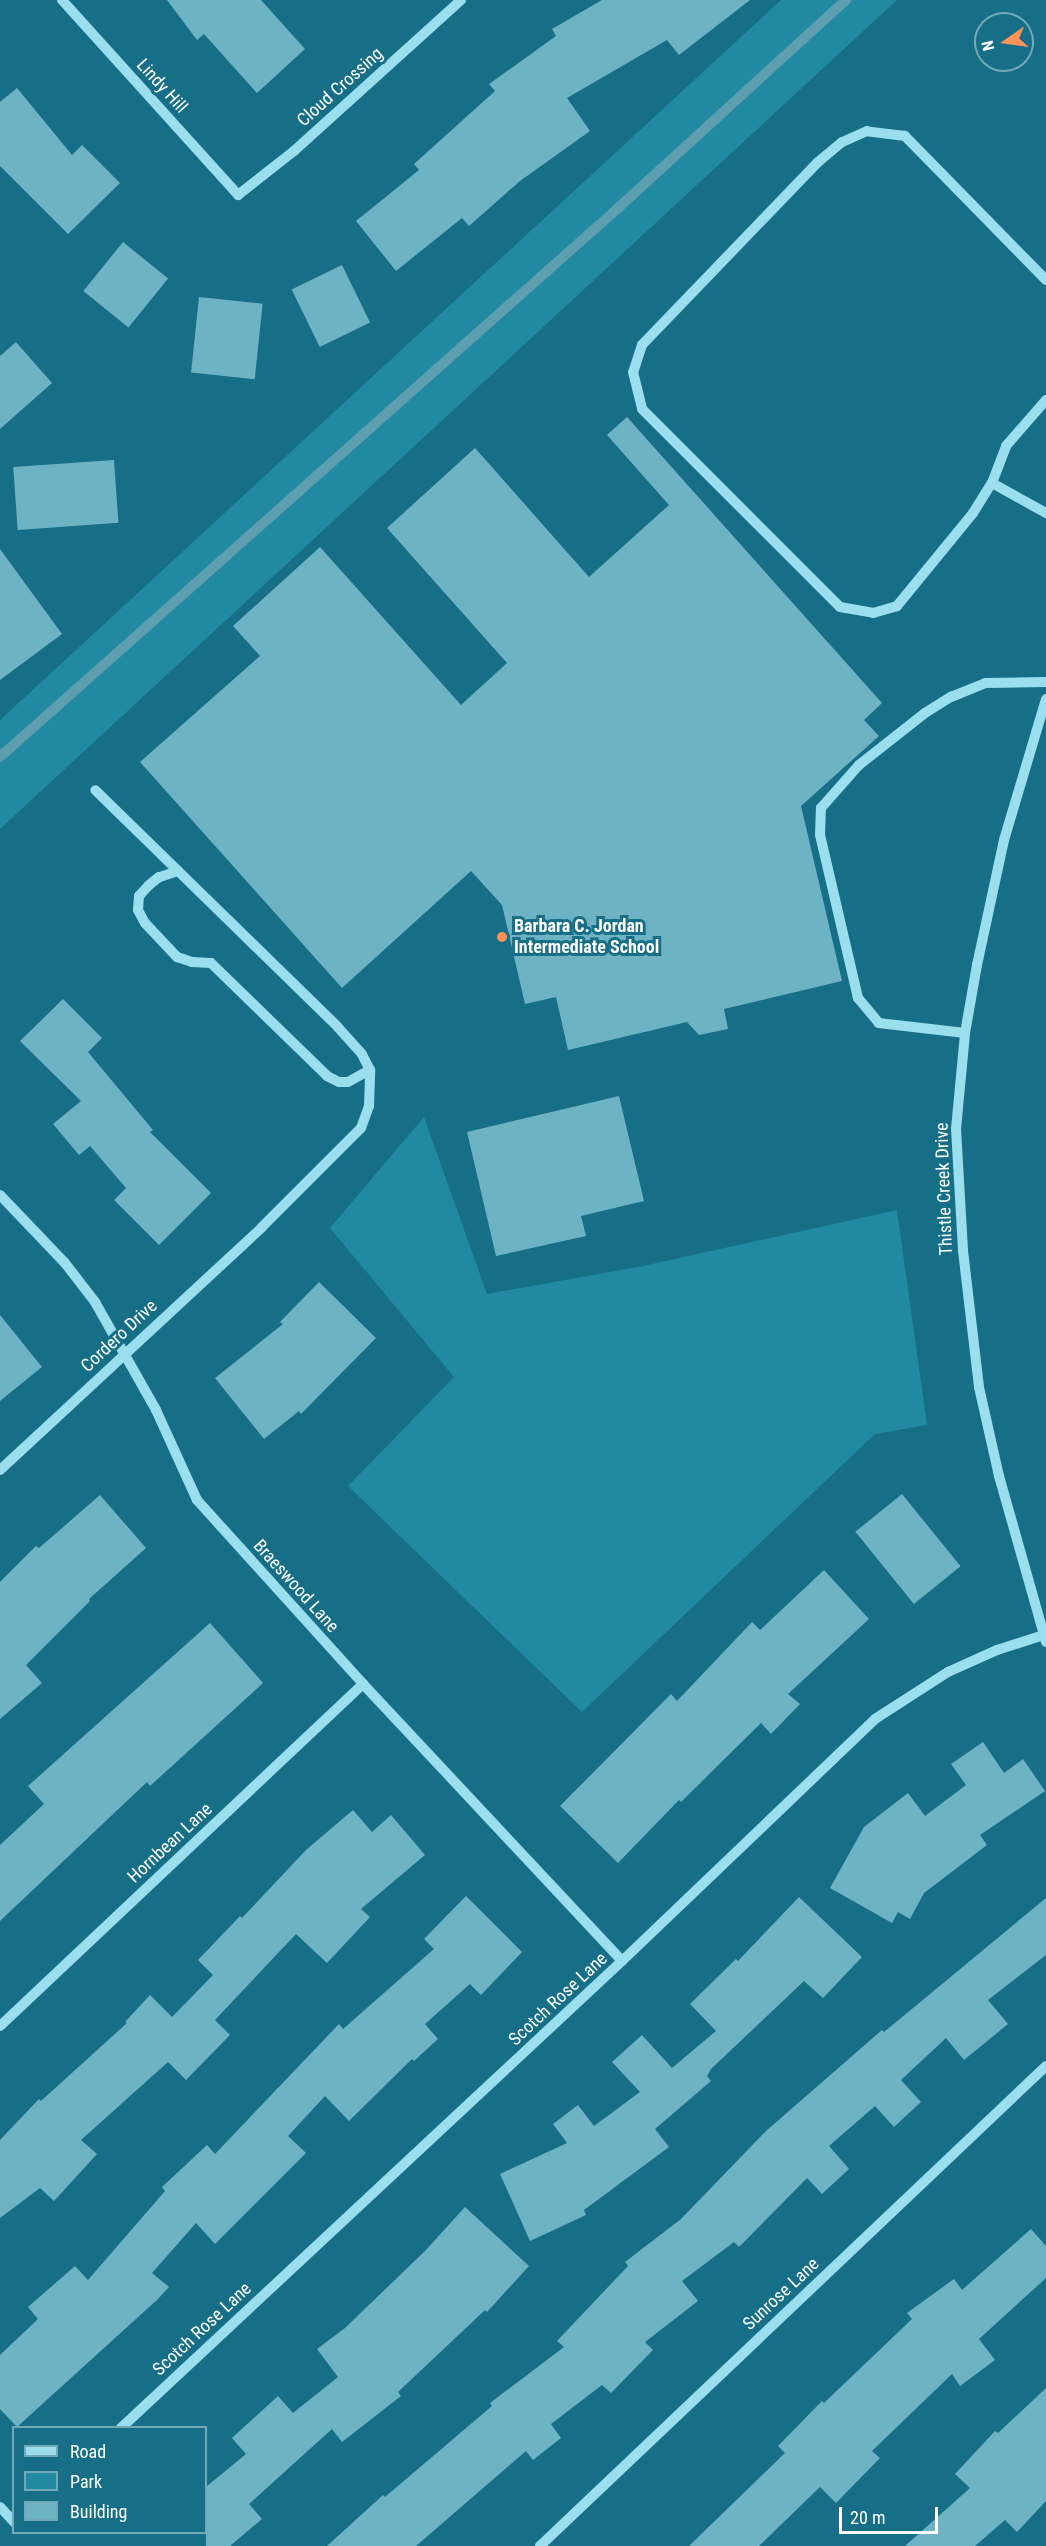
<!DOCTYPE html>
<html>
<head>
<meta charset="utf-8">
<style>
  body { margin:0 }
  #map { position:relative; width:1046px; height:2546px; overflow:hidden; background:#166f86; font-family:"Roboto Condensed",sans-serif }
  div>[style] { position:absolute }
  .green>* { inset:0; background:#2189a2 }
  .stream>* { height:10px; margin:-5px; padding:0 5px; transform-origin:5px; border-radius:5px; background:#5d9faf }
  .building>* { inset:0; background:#6eb3c4; transform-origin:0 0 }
  .minor>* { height:10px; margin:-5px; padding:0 5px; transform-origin:5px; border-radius:5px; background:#9bdeee }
  .dots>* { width:16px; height:16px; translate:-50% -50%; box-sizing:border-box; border:3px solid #166f86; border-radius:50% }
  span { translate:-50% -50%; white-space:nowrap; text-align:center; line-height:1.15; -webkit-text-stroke:6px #166f86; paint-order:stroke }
  .street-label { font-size:18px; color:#fff }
  .poi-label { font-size:18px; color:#fff; font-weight:700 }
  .left { translate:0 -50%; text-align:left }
  .legend { position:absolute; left:12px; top:2426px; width:195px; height:108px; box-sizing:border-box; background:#166f86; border:2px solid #73a9b6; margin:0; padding:8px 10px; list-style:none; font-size:18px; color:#fff }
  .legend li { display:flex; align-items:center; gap:12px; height:30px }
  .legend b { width:30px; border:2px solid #73a9b6 }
  .north { position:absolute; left:974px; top:12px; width:60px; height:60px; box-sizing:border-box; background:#166f86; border:2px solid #73a9b6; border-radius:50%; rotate:257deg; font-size:16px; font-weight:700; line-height:24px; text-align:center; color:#fff }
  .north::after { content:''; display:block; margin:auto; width:21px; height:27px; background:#ff9358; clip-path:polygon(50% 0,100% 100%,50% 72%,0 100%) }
  .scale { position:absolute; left:839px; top:2507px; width:99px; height:27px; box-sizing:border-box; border:3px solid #fff; border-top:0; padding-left:8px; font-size:18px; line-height:21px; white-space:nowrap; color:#fff; -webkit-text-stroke:4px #166f86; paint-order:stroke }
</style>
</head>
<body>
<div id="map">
  <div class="green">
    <i style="clip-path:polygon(781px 0,897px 0,0 829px,0 720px)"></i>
    <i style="clip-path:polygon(424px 1117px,487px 1294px,643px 1266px,897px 1210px,927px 1425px,875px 1434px,582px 1712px,348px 1486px,454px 1377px,330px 1228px)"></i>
  </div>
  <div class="stream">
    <i style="left:0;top:757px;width:825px;rotate:-41.61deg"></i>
    <i style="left:617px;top:209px;width:310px;rotate:-42.4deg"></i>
  </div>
  <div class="building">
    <i style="clip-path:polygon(167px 0,261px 0,305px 49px,257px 93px,204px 34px,197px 40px)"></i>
    <i style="clip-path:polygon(602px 0,750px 0,679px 55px,667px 40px,567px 98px,590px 131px,520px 181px,469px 226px,462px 218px,396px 271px,356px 221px,419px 170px,414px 164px,495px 91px,489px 84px,556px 36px,552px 29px)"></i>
    <i style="clip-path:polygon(17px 88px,72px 155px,82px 145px,120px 183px,68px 234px,0 166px,0 102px)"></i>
    <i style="left:123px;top:242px;width:58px;height:63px;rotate:39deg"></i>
    <i style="left:342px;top:265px;width:64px;height:56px;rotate:64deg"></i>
    <i style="left:199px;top:297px;width:64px;height:76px;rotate:6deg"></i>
    <i style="clip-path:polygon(16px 342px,52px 383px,0 429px,0 356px)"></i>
    <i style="clip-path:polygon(627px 417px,882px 703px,864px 720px,879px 736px,801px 806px,842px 981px,724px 1009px,728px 1029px,699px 1035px,687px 1022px,568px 1050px,556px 997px,525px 1004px,502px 905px,471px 871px,342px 988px,140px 762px,260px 656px,233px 626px,320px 547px,461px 705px,507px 663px,387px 528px,475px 448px,589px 577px,669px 505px,607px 435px)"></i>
    <i style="left:114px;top:460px;width:63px;height:101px;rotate:86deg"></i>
    <i style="clip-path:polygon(0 549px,62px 634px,0 680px)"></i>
    <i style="clip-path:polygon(63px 999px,102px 1038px,88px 1052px,153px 1130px,150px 1132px,211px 1193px,159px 1245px,114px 1200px,126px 1188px,90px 1146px,79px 1155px,53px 1124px,81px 1101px,20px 1041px)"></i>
    <i style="clip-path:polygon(619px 1096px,644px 1201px,581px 1216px,586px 1236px,496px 1256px,467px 1132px)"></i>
    <i style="clip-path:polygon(319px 1282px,376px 1338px,301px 1414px,299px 1411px,264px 1439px,215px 1378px,283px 1324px,280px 1322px)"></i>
    <i style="clip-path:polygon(0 1315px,42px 1367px,0 1401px)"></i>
    <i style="left:902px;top:1494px;width:93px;height:60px;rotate:51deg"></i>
    <i style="clip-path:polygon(100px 1495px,146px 1548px,89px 1599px,90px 1601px,26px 1665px,42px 1683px,0 1719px,0 1582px,36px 1546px,39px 1548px)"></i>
    <i style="clip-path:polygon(824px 1570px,869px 1619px,788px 1694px,800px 1704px,771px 1734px,761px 1723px,681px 1802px,679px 1800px,618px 1863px,560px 1806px,671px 1694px,677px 1701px,752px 1622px,760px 1630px)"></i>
    <i style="clip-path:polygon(210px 1623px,263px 1683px,150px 1786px,147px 1782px,0 1921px,0 1845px,44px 1804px,28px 1786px)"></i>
    <i style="clip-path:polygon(983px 1742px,1004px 1773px,1023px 1759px,1045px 1791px,980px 1835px,987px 1845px,924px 1893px,910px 1919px,898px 1912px,892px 1923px,830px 1888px,864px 1827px,908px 1793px,925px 1816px,966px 1785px,951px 1764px)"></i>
    <i style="clip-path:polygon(353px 1810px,372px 1832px,391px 1815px,425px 1855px,361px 1909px,370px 1917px,327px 1963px,296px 1934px,215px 2020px,230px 2035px,186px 2080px,168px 2062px,81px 2140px,97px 2154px,54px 2201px,40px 2188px,0 2218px,0 2140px,39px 2099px,41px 2101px,127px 2023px,125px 2022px,150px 1995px,172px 2017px,213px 1975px,198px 1960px,240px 1916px,242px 1918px,306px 1850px)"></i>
    <i style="clip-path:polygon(466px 1896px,522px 1952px,481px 1995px,470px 1984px,425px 2024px,438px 2039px,414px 2061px,412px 2059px,349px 2121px,325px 2096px,288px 2136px,306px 2153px,215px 2244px,196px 2223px,152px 2273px,169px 2287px,158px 2299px,17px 2427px,0 2409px,0 2355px,38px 2319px,28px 2307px,75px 2266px,88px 2280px,165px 2191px,162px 2187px,207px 2145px,215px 2154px,339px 2024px,343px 2029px,434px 1949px,424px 1939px)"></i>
    <i style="clip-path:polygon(799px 1897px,862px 1957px,823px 1998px,804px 1981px,711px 2069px,707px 2076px,711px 2081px,655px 2129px,669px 2147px,584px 2210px,586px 2215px,530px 2241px,500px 2174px,567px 2143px,553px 2124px,578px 2105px,594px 2126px,640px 2092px,612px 2062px,642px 2035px,672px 2068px,716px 2031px,690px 2004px,736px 1959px,738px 1961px)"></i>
    <i style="clip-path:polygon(1046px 1898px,1046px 1955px,988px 2000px,1008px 2024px,964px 2060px,946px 2038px,901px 2080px,921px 2102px,894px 2127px,875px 2106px,829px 2146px,849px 2169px,822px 2194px,807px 2178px,739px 2247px,734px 2242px,682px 2281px,698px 2301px,645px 2342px,653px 2350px,611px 2393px,602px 2385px,551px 2424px,561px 2438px,533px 2460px,526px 2451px,416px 2546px,327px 2546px,383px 2495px,385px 2497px,492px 2406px,490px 2403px,564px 2347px,557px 2341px,628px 2266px,625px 2262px,681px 2219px,766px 2131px,882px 2030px,884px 2032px)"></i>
    <i style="clip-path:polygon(465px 2207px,529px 2266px,487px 2312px,485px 2310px,398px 2392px,401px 2396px,342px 2442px,332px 2429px,249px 2504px,262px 2519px,230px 2546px,206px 2546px,206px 2487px,246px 2454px,232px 2438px,278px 2396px,293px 2413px,338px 2377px,317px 2349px,345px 2328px,425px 2251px)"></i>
    <i style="clip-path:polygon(1031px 2229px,1046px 2246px,1046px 2278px,979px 2339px,995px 2360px,960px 2386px,952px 2374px,872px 2451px,880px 2458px,836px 2503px,820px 2487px,759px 2546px,689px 2546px,785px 2453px,778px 2446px,822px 2401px,824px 2403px,912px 2319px,907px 2313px,954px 2279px,962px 2290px)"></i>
    <i style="clip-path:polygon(1046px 2388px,1046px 2501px,1017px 2532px,1005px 2520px,975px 2546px,905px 2546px,970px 2488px,955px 2474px,995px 2431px,998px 2433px)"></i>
  </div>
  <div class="minor">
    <i style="left:62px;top:0;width:263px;rotate:47.9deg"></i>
    <i style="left:238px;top:195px;width:71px;rotate:-38.2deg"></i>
    <i style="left:294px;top:151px;width:225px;rotate:-42.1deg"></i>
    <i style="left:1046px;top:280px;width:202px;rotate:-134.4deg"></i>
    <i style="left:905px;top:136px;width:38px;rotate:-173deg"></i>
    <i style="left:867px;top:131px;width:27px;rotate:156deg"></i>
    <i style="left:842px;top:142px;width:31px;rotate:140deg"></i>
    <i style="left:818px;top:162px;width:254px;rotate:133.9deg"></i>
    <i style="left:642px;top:345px;width:28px;rotate:108deg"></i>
    <i style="left:633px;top:372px;width:38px;rotate:76deg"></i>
    <i style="left:642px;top:409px;width:280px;rotate:45deg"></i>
    <i style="left:840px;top:607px;width:34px;rotate:10deg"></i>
    <i style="left:873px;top:613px;width:25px;rotate:-16deg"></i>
    <i style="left:897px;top:606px;width:120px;rotate:-50.7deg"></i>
    <i style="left:973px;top:513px;width:36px;rotate:-58deg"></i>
    <i style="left:992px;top:483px;width:62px;rotate:29.1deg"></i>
    <i style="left:992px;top:483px;width:40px;rotate:-69deg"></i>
    <i style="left:1006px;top:446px;width:61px;rotate:-49deg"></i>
    <i style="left:178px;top:871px;width:20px;rotate:162deg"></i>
    <i style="left:159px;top:877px;width:13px;rotate:141deg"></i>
    <i style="left:149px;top:885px;width:15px;rotate:132deg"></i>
    <i style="left:139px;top:896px;width:14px;rotate:94deg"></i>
    <i style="left:138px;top:910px;width:15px;rotate:62deg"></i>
    <i style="left:145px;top:923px;width:47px;rotate:46.7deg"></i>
    <i style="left:177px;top:957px;width:16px;rotate:18deg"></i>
    <i style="left:192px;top:962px;width:19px;rotate:3deg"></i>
    <i style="left:211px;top:963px;width:162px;rotate:44.2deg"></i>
    <i style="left:327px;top:1076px;width:13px;rotate:27deg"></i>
    <i style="left:339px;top:1082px;width:9px"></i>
    <i style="left:348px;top:1082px;width:25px;rotate:-29deg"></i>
    <i style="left:965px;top:1033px;width:87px;rotate:-173.4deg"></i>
    <i style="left:879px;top:1023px;width:33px;rotate:-130deg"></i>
    <i style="left:858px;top:998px;width:167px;rotate:-103.1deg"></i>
    <i style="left:820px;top:835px;width:27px;rotate:-88deg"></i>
    <i style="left:821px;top:808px;width:57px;rotate:-48.5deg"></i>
    <i style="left:859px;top:765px;width:84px;rotate:-38.2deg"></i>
    <i style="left:925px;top:713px;width:31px;rotate:-32deg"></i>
    <i style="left:951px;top:697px;width:37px;rotate:-22deg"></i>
    <i style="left:985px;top:683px;width:61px;rotate:-0.9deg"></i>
    <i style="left:0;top:1195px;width:94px;rotate:46.3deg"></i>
    <i style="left:65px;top:1263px;width:49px;rotate:52.4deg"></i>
    <i style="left:95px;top:1302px;width:124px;rotate:60.5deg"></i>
    <i style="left:156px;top:1410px;width:99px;rotate:65.5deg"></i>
    <i style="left:197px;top:1500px;width:248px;rotate:47.9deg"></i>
    <i style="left:363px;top:1684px;width:379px;rotate:46.9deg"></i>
    <i style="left:0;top:1470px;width:357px;rotate:-42.8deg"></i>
    <i style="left:262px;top:1227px;width:140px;rotate:-45deg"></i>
    <i style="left:361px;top:1128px;width:23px;rotate:-70deg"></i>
    <i style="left:369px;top:1106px;width:36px;rotate:-88deg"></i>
    <i style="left:370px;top:1070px;width:18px;rotate:-117deg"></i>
    <i style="left:362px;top:1054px;width:36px;rotate:-132deg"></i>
    <i style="left:338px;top:1027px;width:339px;rotate:-135.7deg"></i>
    <i style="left:1046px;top:1642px;width:173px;rotate:-105.8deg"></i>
    <i style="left:999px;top:1476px;width:91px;rotate:-102.7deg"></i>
    <i style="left:979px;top:1387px;width:138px;rotate:-96.7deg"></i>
    <i style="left:963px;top:1250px;width:121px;rotate:-93.3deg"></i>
    <i style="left:956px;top:1129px;width:96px;rotate:-84.6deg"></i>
    <i style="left:965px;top:1033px;width:69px;rotate:-80deg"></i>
    <i style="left:977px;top:965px;width:128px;rotate:-77.8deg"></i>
    <i style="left:1004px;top:840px;width:147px;rotate:-73.4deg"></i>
    <i style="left:0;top:2026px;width:499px;rotate:-43.3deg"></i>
    <i style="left:121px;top:2428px;width:685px;rotate:-42.99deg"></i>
    <i style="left:622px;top:1961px;width:350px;rotate:-43.7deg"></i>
    <i style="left:875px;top:1719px;width:87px;rotate:-32.8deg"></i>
    <i style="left:948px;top:1672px;width:54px;rotate:-24.2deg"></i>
    <i style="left:997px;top:1650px;width:49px;rotate:-17.7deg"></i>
    <i style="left:0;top:2507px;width:21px;rotate:47deg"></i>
    <i style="left:540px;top:2546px;width:697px;rotate:-43.49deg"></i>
  </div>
  <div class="dots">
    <i style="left:502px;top:937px;background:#ff9358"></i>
  </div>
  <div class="street-label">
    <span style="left:162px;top:86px;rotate:48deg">Lindy Hill</span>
    <span style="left:340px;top:87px;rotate:-42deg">Cloud Crossing</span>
    <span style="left:944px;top:1189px;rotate:-92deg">Thistle Creek Drive</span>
    <span style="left:119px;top:1336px;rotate:-43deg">Cordero Drive</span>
    <span style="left:296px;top:1586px;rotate:48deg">Braeswood Lane</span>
    <span style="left:170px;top:1843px;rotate:-43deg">Hornbean Lane</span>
    <span style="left:558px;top:1999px;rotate:-43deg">Scotch Rose Lane</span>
    <span style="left:781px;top:2294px;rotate:-43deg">Sunrose Lane</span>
    <span style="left:202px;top:2329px;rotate:-43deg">Scotch Rose Lane</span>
  </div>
  <div class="poi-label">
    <span class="left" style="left:514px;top:937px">Barbara C. Jordan<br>Intermediate School</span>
  </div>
  <ul class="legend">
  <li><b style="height:8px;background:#9bdeee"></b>Road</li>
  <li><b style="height:16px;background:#2189a2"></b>Park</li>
  <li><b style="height:16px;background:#6eb3c4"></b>Building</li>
  </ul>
  <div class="north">N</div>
  <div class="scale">20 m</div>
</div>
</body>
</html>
